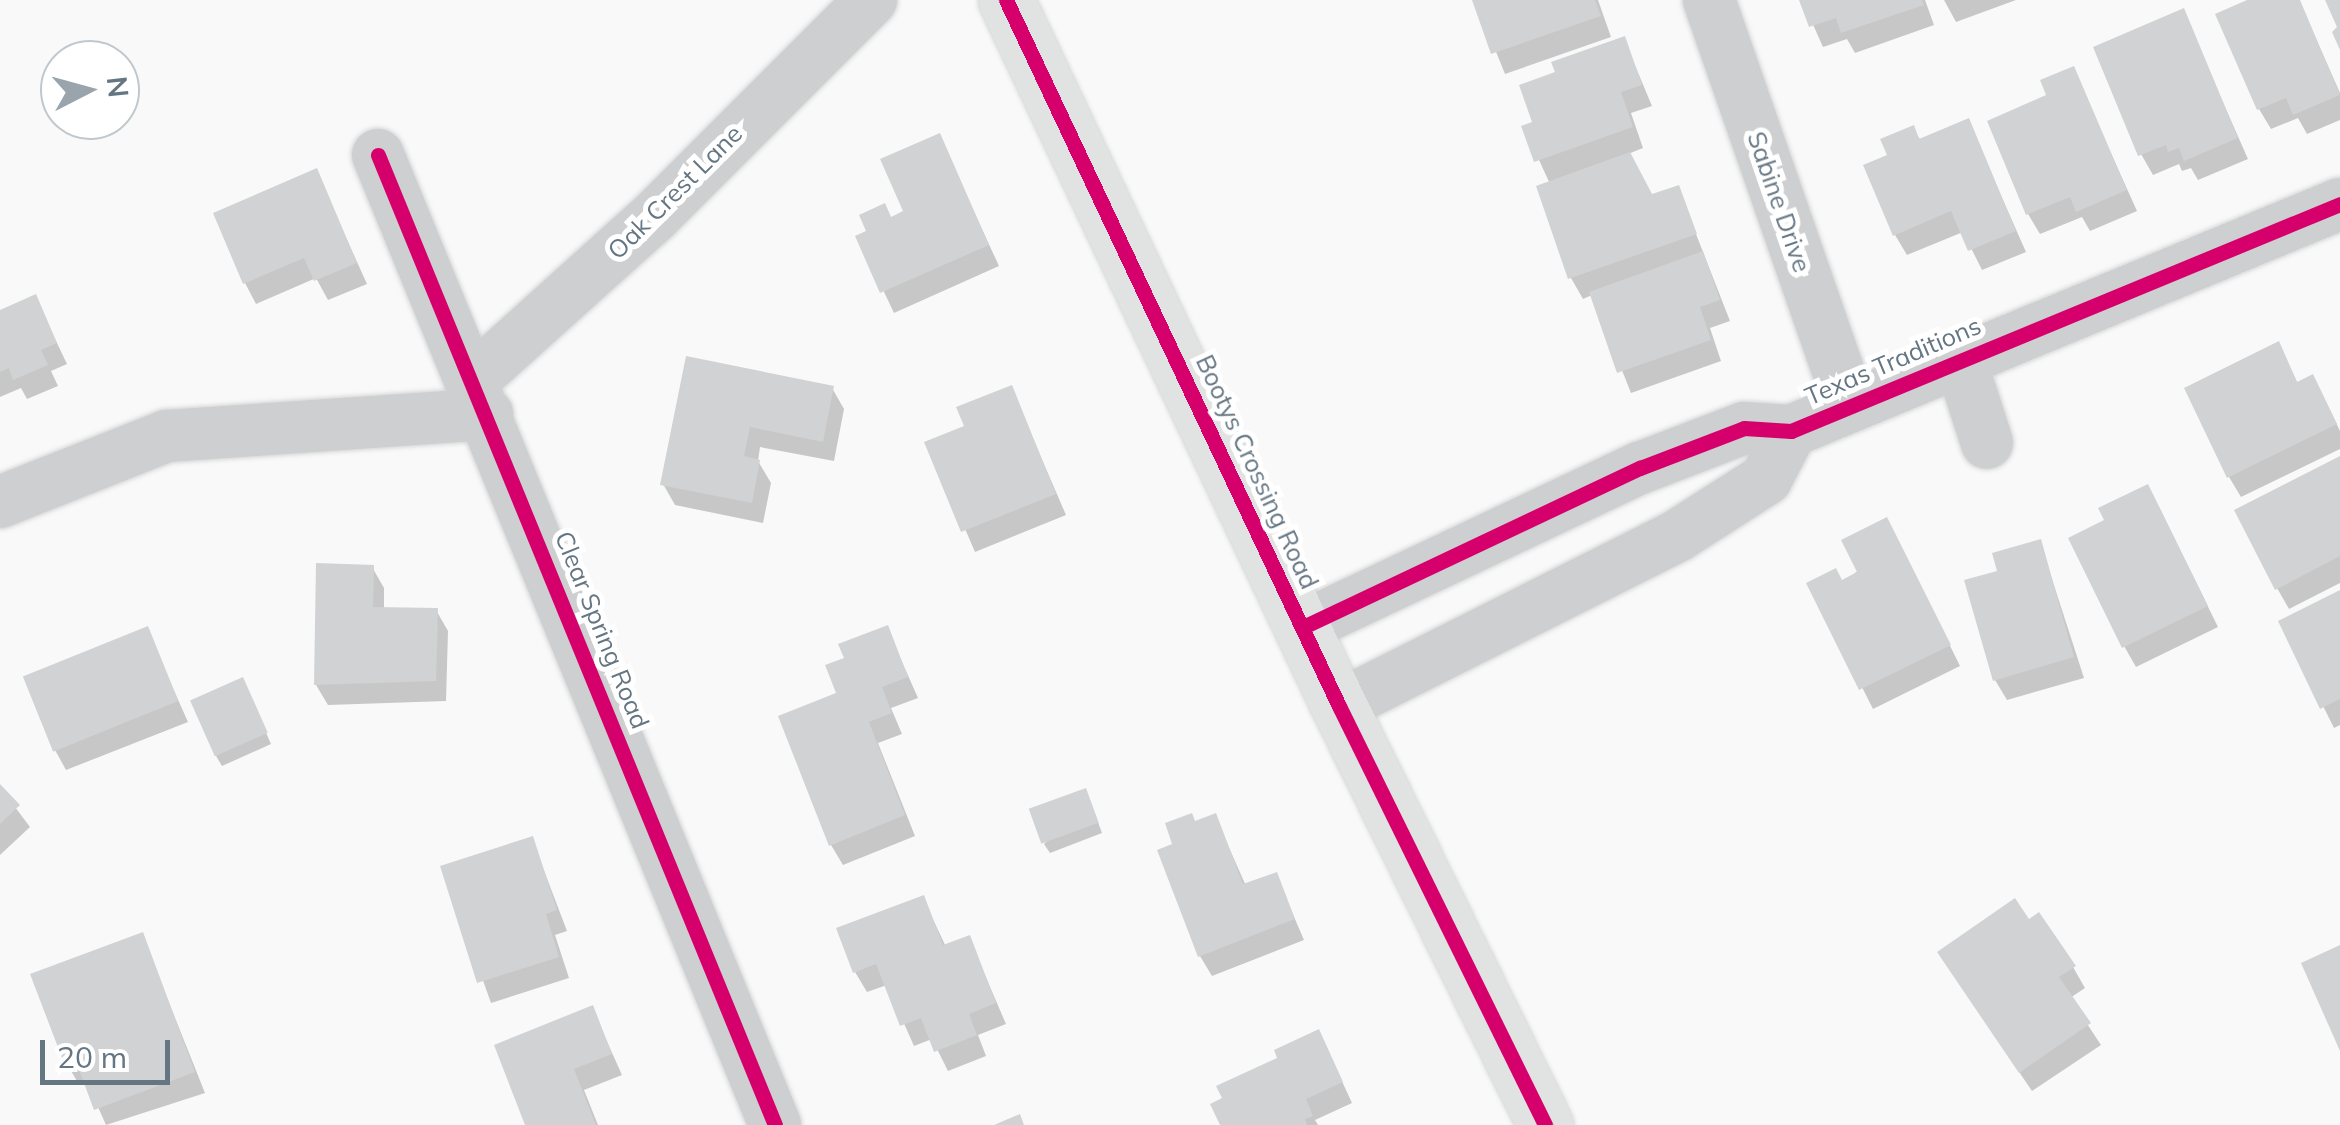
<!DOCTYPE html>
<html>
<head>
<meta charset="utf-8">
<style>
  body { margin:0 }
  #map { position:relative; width:2340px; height:1125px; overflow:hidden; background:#f9f9f9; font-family:Mulish,sans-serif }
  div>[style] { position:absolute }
  .shadow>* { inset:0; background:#0003 }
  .building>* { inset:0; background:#d0d2d3; transform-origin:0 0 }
  .roads { filter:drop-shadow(0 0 2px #d5d6d7) drop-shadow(0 0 2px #d5d6d7) }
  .street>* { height:52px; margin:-26px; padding:0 26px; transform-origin:26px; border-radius:26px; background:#cecfd0 }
  .secondary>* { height:55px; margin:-27.5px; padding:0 27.5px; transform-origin:27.5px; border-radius:27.5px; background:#e1e2e2 }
  .cycleway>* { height:15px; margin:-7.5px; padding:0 7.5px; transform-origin:7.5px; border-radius:7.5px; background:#d6006c }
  span { translate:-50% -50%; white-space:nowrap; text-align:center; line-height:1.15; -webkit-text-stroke:10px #fff; paint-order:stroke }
  .street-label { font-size:25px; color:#657683 }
  .north { position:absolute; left:40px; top:40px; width:100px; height:100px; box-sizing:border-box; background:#fff; border:2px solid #c1c8cd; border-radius:50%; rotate:84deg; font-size:28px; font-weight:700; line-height:40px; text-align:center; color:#657683 }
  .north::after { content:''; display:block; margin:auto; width:35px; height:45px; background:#99a4ac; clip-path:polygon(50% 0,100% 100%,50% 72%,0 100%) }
  .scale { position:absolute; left:40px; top:1040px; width:130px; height:45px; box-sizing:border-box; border:5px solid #657683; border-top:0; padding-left:12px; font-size:30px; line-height:35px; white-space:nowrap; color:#657683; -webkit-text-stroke:8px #fff; paint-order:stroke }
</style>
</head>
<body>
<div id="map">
  <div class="shadow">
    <i style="clip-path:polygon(1475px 0,1598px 0,1611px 37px,1505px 74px)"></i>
    <i style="clip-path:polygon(1802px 0,1925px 0,1934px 25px,1855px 53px,1847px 39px,1823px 47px)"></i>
    <i style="clip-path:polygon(1944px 0,2016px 0,1956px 22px)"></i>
    <i style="clip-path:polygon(2253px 0,2299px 0,2340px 93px,2340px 120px,2307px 134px,2298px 118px,2271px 129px,2259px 109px)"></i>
    <i style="clip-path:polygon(2183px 12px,2248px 159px,2198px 180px,2191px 168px,2182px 171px,2179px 164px,2153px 175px,2141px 154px)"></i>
    <i style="clip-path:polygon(1624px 39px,1652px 106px,1631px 113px,1643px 148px,1628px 154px,1652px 197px,1678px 188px,1730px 321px,1710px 328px,1721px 361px,1631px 393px,1592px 295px,1583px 299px,1571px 278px,1539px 187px,1550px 184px,1524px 127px,1535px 124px,1558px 74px)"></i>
    <i style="clip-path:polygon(2073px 69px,2137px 211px,2090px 231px,2082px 217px,2040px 234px,2028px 214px,2049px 97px)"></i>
    <i style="clip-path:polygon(1968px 121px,2026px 252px,1982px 270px,1963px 232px,1907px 255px,1895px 235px,1890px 156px,1913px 128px,1921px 141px)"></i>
    <i style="clip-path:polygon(939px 136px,999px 266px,894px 313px,858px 237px,906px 212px)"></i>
    <i style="clip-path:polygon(316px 171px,367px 284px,328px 300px,316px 278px,256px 304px,245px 283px)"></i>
    <i style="clip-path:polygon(35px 297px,67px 364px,51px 371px,58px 386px,27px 399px,21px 388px,0 397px,0 316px)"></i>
    <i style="clip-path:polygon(688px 359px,832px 388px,844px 409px,834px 461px,760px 447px,758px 461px,771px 483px,763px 523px,675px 505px,663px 484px)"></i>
    <i style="clip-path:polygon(2289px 365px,2298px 384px,2324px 398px,2340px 431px,2340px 449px,2241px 497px,2229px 477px)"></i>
    <i style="clip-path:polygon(1011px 388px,1066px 515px,975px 552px,928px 443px,967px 427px)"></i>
    <i style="clip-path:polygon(2340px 459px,2340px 583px,2289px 609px,2277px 588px)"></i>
    <i style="clip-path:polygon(2159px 507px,2218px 627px,2136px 667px,2124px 646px)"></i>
    <i style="clip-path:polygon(1898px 540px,1960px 666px,1873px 709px,1810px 584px,1842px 583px)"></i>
    <i style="clip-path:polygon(2040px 542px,2084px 678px,2007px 700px,1995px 680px)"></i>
    <i style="clip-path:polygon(372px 567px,384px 588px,384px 609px,436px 610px,448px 631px,446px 701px,328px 705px,316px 685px)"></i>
    <i style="clip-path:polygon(2340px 593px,2340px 725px,2334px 728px,2281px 622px)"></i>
    <i style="clip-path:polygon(887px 628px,918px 698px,891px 708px,902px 734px,878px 743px,915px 836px,843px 865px,831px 845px,839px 694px,847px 660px)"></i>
    <i style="clip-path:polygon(147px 630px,188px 722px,66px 770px,55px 750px)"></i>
    <i style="clip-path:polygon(247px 690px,271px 744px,222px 766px,216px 756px)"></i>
    <i style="clip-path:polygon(0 787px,30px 827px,0 855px)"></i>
    <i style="clip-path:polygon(1090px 800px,1102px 833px,1050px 853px,1044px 844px)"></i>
    <i style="clip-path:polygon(1215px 816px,1246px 886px,1276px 875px,1304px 940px,1212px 976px,1200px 956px,1175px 845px,1195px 823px)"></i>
    <i style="clip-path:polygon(532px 839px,567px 931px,555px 935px,569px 978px,491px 1003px,443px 868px)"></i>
    <i style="clip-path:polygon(923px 898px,946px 947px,969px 938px,1006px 1024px,978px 1035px,986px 1056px,948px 1071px,932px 1039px,914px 1046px,887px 985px,867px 992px,855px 972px)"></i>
    <i style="clip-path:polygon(2028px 923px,2073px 967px,2085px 988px,2070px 998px,2101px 1045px,2032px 1091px,1952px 973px)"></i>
    <i style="clip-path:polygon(142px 935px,205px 1093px,106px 1125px,86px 1080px,78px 1083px,66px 1062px)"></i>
    <i style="clip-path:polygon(592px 1008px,622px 1075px,584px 1090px,598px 1125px,528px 1125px)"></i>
    <i style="clip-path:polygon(1329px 1053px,1352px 1103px,1315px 1120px,1318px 1125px,1222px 1125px)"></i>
  </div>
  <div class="building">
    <i style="clip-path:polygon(1472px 0,1595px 0,1601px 16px,1491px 54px)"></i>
    <i style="clip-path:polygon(1799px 0,1922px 0,1924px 5px,1841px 33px,1836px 18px,1809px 27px)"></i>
    <i style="clip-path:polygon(2247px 0,2300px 0,2340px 95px,2293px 115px,2286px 98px,2257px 110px,2215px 14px)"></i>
    <i style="clip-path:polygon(2325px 0,2340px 0,2340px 50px,2332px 32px,2337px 27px)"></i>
    <i style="clip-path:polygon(2184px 8px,2238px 138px,2184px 161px,2179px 148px,2168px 152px,2166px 145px,2138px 156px,2093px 47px)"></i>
    <i style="clip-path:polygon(1625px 36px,1642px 85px,1621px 92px,1633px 127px,1534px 162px,1521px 126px,1532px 122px,1519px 85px,1555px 72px,1551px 62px)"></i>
    <i style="clip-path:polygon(2074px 66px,2127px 190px,2076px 212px,2070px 197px,2026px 215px,1987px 121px,2046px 95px,2040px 80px)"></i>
    <i style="clip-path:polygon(1969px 118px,2016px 231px,1968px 251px,1951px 211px,1893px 236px,1863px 165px,1887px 155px,1880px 139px,1914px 125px,1919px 139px)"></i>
    <i style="clip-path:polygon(940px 133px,989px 245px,880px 293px,855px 236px,866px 231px,859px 215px,885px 203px,891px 217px,903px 211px,880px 159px)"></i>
    <i style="clip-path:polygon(1630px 152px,1652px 194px,1679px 185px,1697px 234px,1568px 279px,1536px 186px)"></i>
    <i style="clip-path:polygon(317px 168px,357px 263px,314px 281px,304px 258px,243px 284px,213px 213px)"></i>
    <i style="clip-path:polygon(1703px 251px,1720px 300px,1700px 307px,1711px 340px,1617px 373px,1589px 292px)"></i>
    <i style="clip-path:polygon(36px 294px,57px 343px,41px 350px,48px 365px,13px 380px,9px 368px,0 372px,0 310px)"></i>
    <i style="clip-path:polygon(2279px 341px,2297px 382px,2313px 374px,2337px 424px,2227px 478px,2184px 388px)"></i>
    <i style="clip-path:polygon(686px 356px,834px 386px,823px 442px,750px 427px,744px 456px,760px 460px,752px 503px,660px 485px)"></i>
    <i style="clip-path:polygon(1012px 385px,1056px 494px,961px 532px,924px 442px,964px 426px,956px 407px)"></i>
    <i style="clip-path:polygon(2340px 456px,2340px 556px,2275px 590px,2234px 510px)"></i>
    <i style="clip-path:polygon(2148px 484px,2208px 606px,2122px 648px,2068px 538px,2104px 520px,2098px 508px)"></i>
    <i style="clip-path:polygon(1887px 517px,1951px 645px,1859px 690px,1806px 583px,1836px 568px,1842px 580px,1857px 572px,1841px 540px)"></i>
    <i style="clip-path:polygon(2041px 539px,2074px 657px,1993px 681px,1964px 580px,1997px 571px,1992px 553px)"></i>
    <i style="clip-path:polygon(316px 563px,374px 565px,373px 607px,438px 608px,436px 681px,314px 685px)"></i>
    <i style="clip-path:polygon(2340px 590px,2340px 699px,2320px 709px,2278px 621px)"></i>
    <i style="clip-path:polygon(888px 625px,908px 677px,882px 687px,892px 713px,869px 722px,905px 815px,829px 846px,778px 716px,836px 693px,825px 665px,844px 658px,838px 644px)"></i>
    <i style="left:148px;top:626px;width:81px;height:135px;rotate:68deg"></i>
    <i style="left:243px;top:677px;width:61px;height:58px;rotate:66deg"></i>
    <i style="clip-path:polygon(0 784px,20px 805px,0 824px)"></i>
    <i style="left:1086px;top:788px;width:37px;height:61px;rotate:70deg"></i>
    <i style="clip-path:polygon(1192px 813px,1195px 821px,1216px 813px,1243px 884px,1277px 872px,1295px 919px,1198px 957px,1157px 850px,1172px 844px,1165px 823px)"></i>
    <i style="clip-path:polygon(533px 836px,557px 910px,546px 914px,559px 957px,477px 983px,440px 866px)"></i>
    <i style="clip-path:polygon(924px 895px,943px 945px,970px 935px,996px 1003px,969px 1014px,977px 1035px,934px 1052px,921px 1018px,900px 1026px,876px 964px,853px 973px,836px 928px)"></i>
    <i style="clip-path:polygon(2015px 898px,2029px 919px,2039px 912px,2076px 966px,2059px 977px,2091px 1023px,2019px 1073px,1937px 952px)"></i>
    <i style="clip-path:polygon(143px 932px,195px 1072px,94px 1110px,75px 1059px,64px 1063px,30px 974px)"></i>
    <i style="clip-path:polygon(2340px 945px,2340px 1051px,2301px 963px)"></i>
    <i style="clip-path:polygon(593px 1005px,612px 1054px,574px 1069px,596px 1125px,525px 1125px,494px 1045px)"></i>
    <i style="clip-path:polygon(1319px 1029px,1343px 1082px,1306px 1099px,1313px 1116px,1305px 1119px,1307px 1125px,1220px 1125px,1210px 1104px,1222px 1098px,1216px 1086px,1277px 1058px,1274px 1050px)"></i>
    <i style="clip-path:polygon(1020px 1114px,1024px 1125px,994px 1125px)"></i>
  </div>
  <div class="roads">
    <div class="street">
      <i style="left:1709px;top:0;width:428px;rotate:70.8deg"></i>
      <i style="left:378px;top:155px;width:1048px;rotate:67.74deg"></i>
      <i style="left:1960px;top:359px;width:88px;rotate:72.2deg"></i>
      <i style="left:474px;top:379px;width:245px;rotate:-42deg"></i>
      <i style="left:656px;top:215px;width:304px;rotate:-45deg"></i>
      <i style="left:0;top:502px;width:180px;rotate:-21.6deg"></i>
      <i style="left:167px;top:436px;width:321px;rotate:-3.9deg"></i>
      <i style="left:1303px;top:627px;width:373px;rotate:-25.3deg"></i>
      <i style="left:1640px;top:468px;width:111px;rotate:-21deg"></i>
      <i style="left:1744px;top:428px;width:47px;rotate:3.7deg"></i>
      <i style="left:1791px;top:431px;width:594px;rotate:-22.46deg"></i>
      <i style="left:1339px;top:706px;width:378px;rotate:-26.7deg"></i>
      <i style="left:1677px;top:536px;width:106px;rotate:-32.6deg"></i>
      <i style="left:1766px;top:479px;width:54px;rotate:-62.5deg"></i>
    </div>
    <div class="secondary">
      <i style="left:1006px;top:0;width:781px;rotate:64.75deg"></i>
      <i style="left:1339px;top:706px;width:467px;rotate:63.8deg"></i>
    </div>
  </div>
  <div class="cycleway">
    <i style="left:1006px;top:0;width:781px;rotate:64.75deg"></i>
    <i style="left:1339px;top:706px;width:467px;rotate:63.8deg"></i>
    <i style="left:378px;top:155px;width:1048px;rotate:67.74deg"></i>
    <i style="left:1303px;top:627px;width:373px;rotate:-25.3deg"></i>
    <i style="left:1640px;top:468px;width:111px;rotate:-21deg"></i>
    <i style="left:1744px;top:428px;width:47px;rotate:3.7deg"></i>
    <i style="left:1791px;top:431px;width:594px;rotate:-22.46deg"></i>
  </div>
  <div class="street-label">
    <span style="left:675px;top:192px;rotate:-45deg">Oak Crest Lane</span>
    <span style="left:1779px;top:202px;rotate:71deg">Sabine Drive</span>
    <span style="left:1893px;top:361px;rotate:-23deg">Texas Traditions</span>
    <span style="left:1257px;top:472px;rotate:65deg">Bootys Crossing Road</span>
    <span style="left:602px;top:630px;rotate:68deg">Clear Spring Road</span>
  </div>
  <div class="north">N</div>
  <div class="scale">20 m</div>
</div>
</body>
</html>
